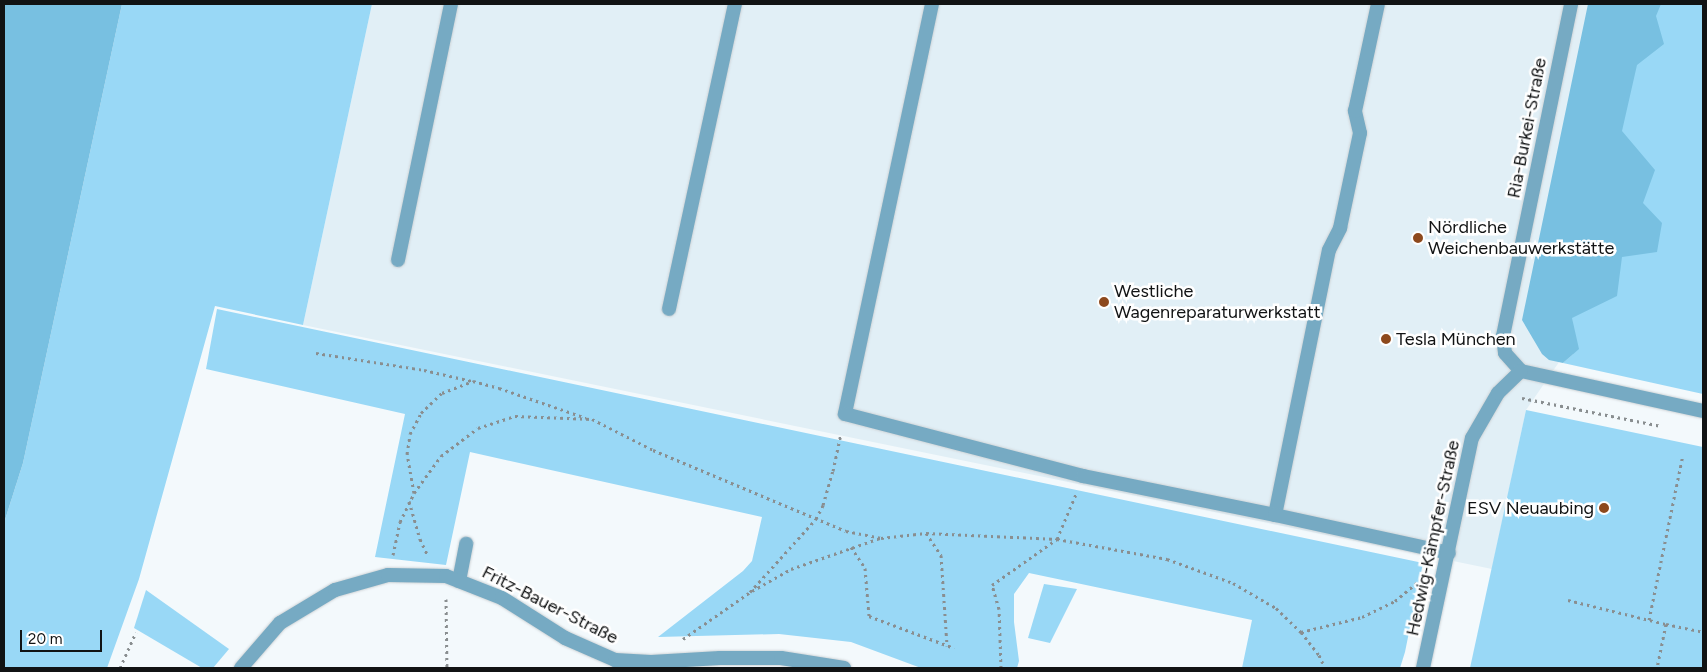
<!DOCTYPE html>
<html>
<head>
<meta charset="utf-8">
<style>
  body { margin:0 }
  #map { position:relative; width:1707px; height:672px; overflow:hidden; background:#f3f9fc; font-family:Figtree,sans-serif }
  div>[style] { position:absolute }
  .built>* { inset:0; background:#e1eff6 }
  .green>* { inset:0; background:#99d8f6 }
  .forest>* { inset:0; background:#78c0e1 }
  .path>* { height:3px; margin-top:-1.5px; transform-origin:0; background:repeating-linear-gradient(90deg,#898e90 0 2.5px,transparent 0 6.5px) }
  .roads { filter:drop-shadow(0 0 1px #cfd4d7) drop-shadow(0 0 1px #cfd4d7) }
  .service>* { height:14px; margin:-7px; padding:0 7px; transform-origin:7px; border-radius:7px; background:#76aac3 }
  .minor>* { height:14px; margin:-7px; padding:0 7px; transform-origin:7px; border-radius:7px; background:#76aac3 }
  .dots>* { width:14px; height:14px; translate:-50% -50%; box-sizing:border-box; border:2px solid #fff; border-radius:50% }
  span { translate:-50% -50%; white-space:nowrap; text-align:center; line-height:1.15; -webkit-text-stroke:5px #fff; paint-order:stroke }
  .street-label { font-size:18px; color:#111314 }
  .poi-label { font-size:18px; color:#111314 }
  .left { translate:0 -50%; text-align:left }
  .right { translate:-100% -50%; text-align:right }
  .frame { position:absolute; inset:0; border:5px solid #111314; pointer-events:none }
  .scale { position:absolute; left:20px; top:630px; width:82px; height:22px; box-sizing:border-box; border:2px solid #111314; border-top:0; padding-left:6px; font-size:15px; line-height:18px; white-space:nowrap; color:#111314; -webkit-text-stroke:4px #fff; paint-order:stroke }
</style>
</head>
<body>
<div id="map">
  <div class="built">
    <i style="clip-path:polygon(372px 4px,1638px 4px,1566px 352px,1526px 410px,1492px 569px,303px 325px)"></i>
  </div>
  <div class="green">
    <i style="clip-path:polygon(122px 4px,372px 4px,303px 325px,215px 306px,139px 579px,107px 668px,4px 668px,4px 523px,23px 463px)"></i>
    <i style="clip-path:polygon(1638px 4px,1703px 4px,1703px 394px,1563px 363px,1573px 354px,1572px 318px)"></i>
    <i style="clip-path:polygon(217px 309px,1423px 563px,1405px 652px,1400px 668px,1242px 668px,1252px 620px,1029px 573px,1014px 594px,1014px 622px,1019px 661px,1017px 668px,921px 668px,851px 642px,779px 634px,658px 637px,743px 571px,752px 561px,762px 517px,470px 452px,446px 565px,375px 557px,405px 414px,206px 369px)"></i>
    <i style="clip-path:polygon(1526px 410px,1703px 447px,1703px 668px,1470px 668px)"></i>
    <i style="clip-path:polygon(1044px 584px,1077px 589px,1050px 643px,1028px 638px)"></i>
    <i style="clip-path:polygon(146px 590px,229px 649px,213px 668px,202px 668px,134px 628px)"></i>
  </div>
  <div class="forest">
    <i style="clip-path:polygon(4px 4px,122px 4px,23px 463px,4px 523px)"></i>
    <i style="clip-path:polygon(1588px 4px,1661px 4px,1656px 16px,1664px 44px,1637px 65px,1622px 131px,1655px 170px,1643px 203px,1662px 223px,1657px 252px,1622px 257px,1617px 296px,1572px 318px,1579px 349px,1563px 363px,1549px 360px,1542px 354px,1522px 320px)"></i>
  </div>
  <div class="path">
    <i style="left:316px;top:353px;width:109px;rotate:8.9deg"></i>
    <i style="left:424px;top:370px;width:49px;rotate:12.9deg"></i>
    <i style="left:1522px;top:398px;width:142px;rotate:11.4deg"></i>
    <i style="left:414px;top:493px;width:40px;rotate:-100deg"></i>
    <i style="left:407px;top:454px;width:20px;rotate:-81deg"></i>
    <i style="left:410px;top:434px;width:24px;rotate:-62deg"></i>
    <i style="left:421px;top:413px;width:29px;rotate:-44deg"></i>
    <i style="left:442px;top:393px;width:33px;rotate:-21deg"></i>
    <i style="left:473px;top:381px;width:27px;rotate:15deg"></i>
    <i style="left:499px;top:388px;width:92px;rotate:19deg"></i>
    <i style="left:409px;top:501px;width:40px;rotate:74deg"></i>
    <i style="left:420px;top:539px;width:19px;rotate:65deg"></i>
    <i style="left:926px;top:533px;width:27px;rotate:56deg"></i>
    <i style="left:941px;top:555px;width:91px;rotate:86.2deg"></i>
    <i style="left:851px;top:547px;width:25px;rotate:56deg"></i>
    <i style="left:865px;top:568px;width:48px;rotate:85.2deg"></i>
    <i style="left:869px;top:616px;width:91px;rotate:20.6deg"></i>
    <i style="left:393px;top:555px;width:34px;rotate:-78deg"></i>
    <i style="left:400px;top:522px;width:32px;rotate:-64deg"></i>
    <i style="left:414px;top:493px;width:46px;rotate:-53.9deg"></i>
    <i style="left:441px;top:456px;width:46px;rotate:-37.1deg"></i>
    <i style="left:478px;top:428px;width:39px;rotate:-18deg"></i>
    <i style="left:515px;top:416px;width:77px;rotate:2.2deg"></i>
    <i style="left:592px;top:419px;width:68px;rotate:26.9deg"></i>
    <i style="left:653px;top:450px;width:209px;rotate:22.8deg"></i>
    <i style="left:846px;top:531px;width:36px;rotate:11deg"></i>
    <i style="left:881px;top:538px;width:45px;rotate:-6.3deg"></i>
    <i style="left:926px;top:533px;width:131px;rotate:2.6deg"></i>
    <i style="left:1057px;top:539px;width:112px;rotate:10.3deg"></i>
    <i style="left:1167px;top:559px;width:70px;rotate:20deg"></i>
    <i style="left:1233px;top:583px;width:50px;rotate:30.2deg"></i>
    <i style="left:1276px;top:608px;width:35px;rotate:44deg"></i>
    <i style="left:1301px;top:632px;width:29px;rotate:52deg"></i>
    <i style="left:1319px;top:655px;width:14px;rotate:65deg"></i>
    <i style="left:752px;top:591px;width:45px;rotate:-29.4deg"></i>
    <i style="left:791px;top:569px;width:94px;rotate:-19.2deg"></i>
    <i style="left:446px;top:599px;width:69px;rotate:89.2deg"></i>
    <i style="left:1568px;top:600px;width:101px;rotate:13.8deg"></i>
    <i style="left:1666px;top:624px;width:45px;rotate:101.6deg"></i>
    <i style="left:1649px;top:620px;width:168px;rotate:-78.4deg"></i>
    <i style="left:1666px;top:624px;width:38px;rotate:12deg"></i>
    <i style="left:1301px;top:632px;width:63px;rotate:-13.8deg"></i>
    <i style="left:1362px;top:617px;width:37px;rotate:-26deg"></i>
    <i style="left:1395px;top:601px;width:33px;rotate:-40deg"></i>
    <i style="left:683px;top:639px;width:82px;rotate:-35deg"></i>
    <i style="left:750px;top:592px;width:98px;rotate:-47.9deg"></i>
    <i style="left:816px;top:519px;width:16px;rotate:-63deg"></i>
    <i style="left:823px;top:505px;width:35px;rotate:-74deg"></i>
    <i style="left:833px;top:471px;width:38px;rotate:-78deg"></i>
    <i style="left:120px;top:668px;width:39px;rotate:-66deg"></i>
    <i style="left:1001px;top:668px;width:59px;rotate:-91.9deg"></i>
    <i style="left:999px;top:609px;width:25px;rotate:-106deg"></i>
    <i style="left:992px;top:585px;width:80px;rotate:-35.3deg"></i>
    <i style="left:1057px;top:539px;width:49px;rotate:-67.1deg"></i>
  </div>
  <div class="roads">
    <div class="service">
      <i style="left:932px;top:4px;width:419px;rotate:102deg"></i>
      <i style="left:845px;top:414px;width:246px;rotate:14.6deg"></i>
      <i style="left:1083px;top:476px;width:196px;rotate:11.5deg"></i>
      <i style="left:1275px;top:515px;width:270px;rotate:-78.5deg"></i>
      <i style="left:1329px;top:250px;width:25px;rotate:-63deg"></i>
      <i style="left:1340px;top:228px;width:97px;rotate:-78.1deg"></i>
      <i style="left:1360px;top:133px;width:23px;rotate:-103deg"></i>
      <i style="left:1355px;top:111px;width:109px;rotate:-77.9deg"></i>
      <i style="left:398px;top:260px;width:261px;rotate:-78.3deg"></i>
      <i style="left:669px;top:309px;width:312px;rotate:-77.8deg"></i>
      <i style="left:1275px;top:515px;width:178px;rotate:12.3deg"></i>
      <i style="left:459px;top:581px;width:38px;rotate:-79deg"></i>
    </div>
    <div class="minor">
      <i style="left:1521px;top:371px;width:24px;rotate:-132deg"></i>
      <i style="left:1505px;top:353px;width:17px;rotate:-97deg"></i>
      <i style="left:1503px;top:336px;width:339px;rotate:-78.4deg"></i>
      <i style="left:1521px;top:371px;width:186px;rotate:12.4deg"></i>
      <i style="left:241px;top:668px;width:60px;rotate:-49.1deg"></i>
      <i style="left:280px;top:623px;width:64px;rotate:-31deg"></i>
      <i style="left:335px;top:590px;width:55px;rotate:-15.8deg"></i>
      <i style="left:388px;top:575px;width:58px;rotate:1deg"></i>
      <i style="left:446px;top:576px;width:60px;rotate:21.4deg"></i>
      <i style="left:502px;top:598px;width:75px;rotate:32.4deg"></i>
      <i style="left:565px;top:638px;width:55px;rotate:23.7deg"></i>
      <i style="left:615px;top:660px;width:36px;rotate:3deg"></i>
      <i style="left:651px;top:662px;width:69px;rotate:-3.3deg"></i>
      <i style="left:720px;top:658px;width:61px"></i>
      <i style="left:781px;top:658px;width:64px;rotate:9deg"></i>
      <i style="left:1423px;top:668px;width:235px;rotate:-78deg"></i>
      <i style="left:1472px;top:438px;width:52px;rotate:-60deg"></i>
      <i style="left:1498px;top:393px;width:32px;rotate:-44deg"></i>
    </div>
  </div>
  <div class="dots">
    <i style="left:1418px;top:238px;background:#8d491d"></i>
    <i style="left:1104px;top:302px;background:#8d491d"></i>
    <i style="left:1386px;top:339px;background:#8d491d"></i>
    <i style="left:1604px;top:508px;background:#8d491d"></i>
  </div>
  <div class="street-label">
    <span style="left:1527px;top:128px;rotate:-79deg">Ria-Burkei-Straße</span>
    <span style="left:1433px;top:538px;rotate:-78deg">Hedwig-Kämpfer-Straße</span>
    <span style="left:550px;top:605px;rotate:27deg">Fritz-Bauer-Straße</span>
  </div>
  <div class="poi-label">
    <span class="left" style="left:1428px;top:238px">Nördliche<br>Weichenbauwerkstätte</span>
    <span class="left" style="left:1114px;top:302px">Westliche<br>Wagenreparaturwerkstatt</span>
    <span class="left" style="left:1396px;top:339px">Tesla München</span>
    <span class="right" style="left:1594px;top:508px">ESV Neuaubing</span>
  </div>
  <div class="frame"></div>
  <div class="scale">20 m</div>
</div>
</body>
</html>
